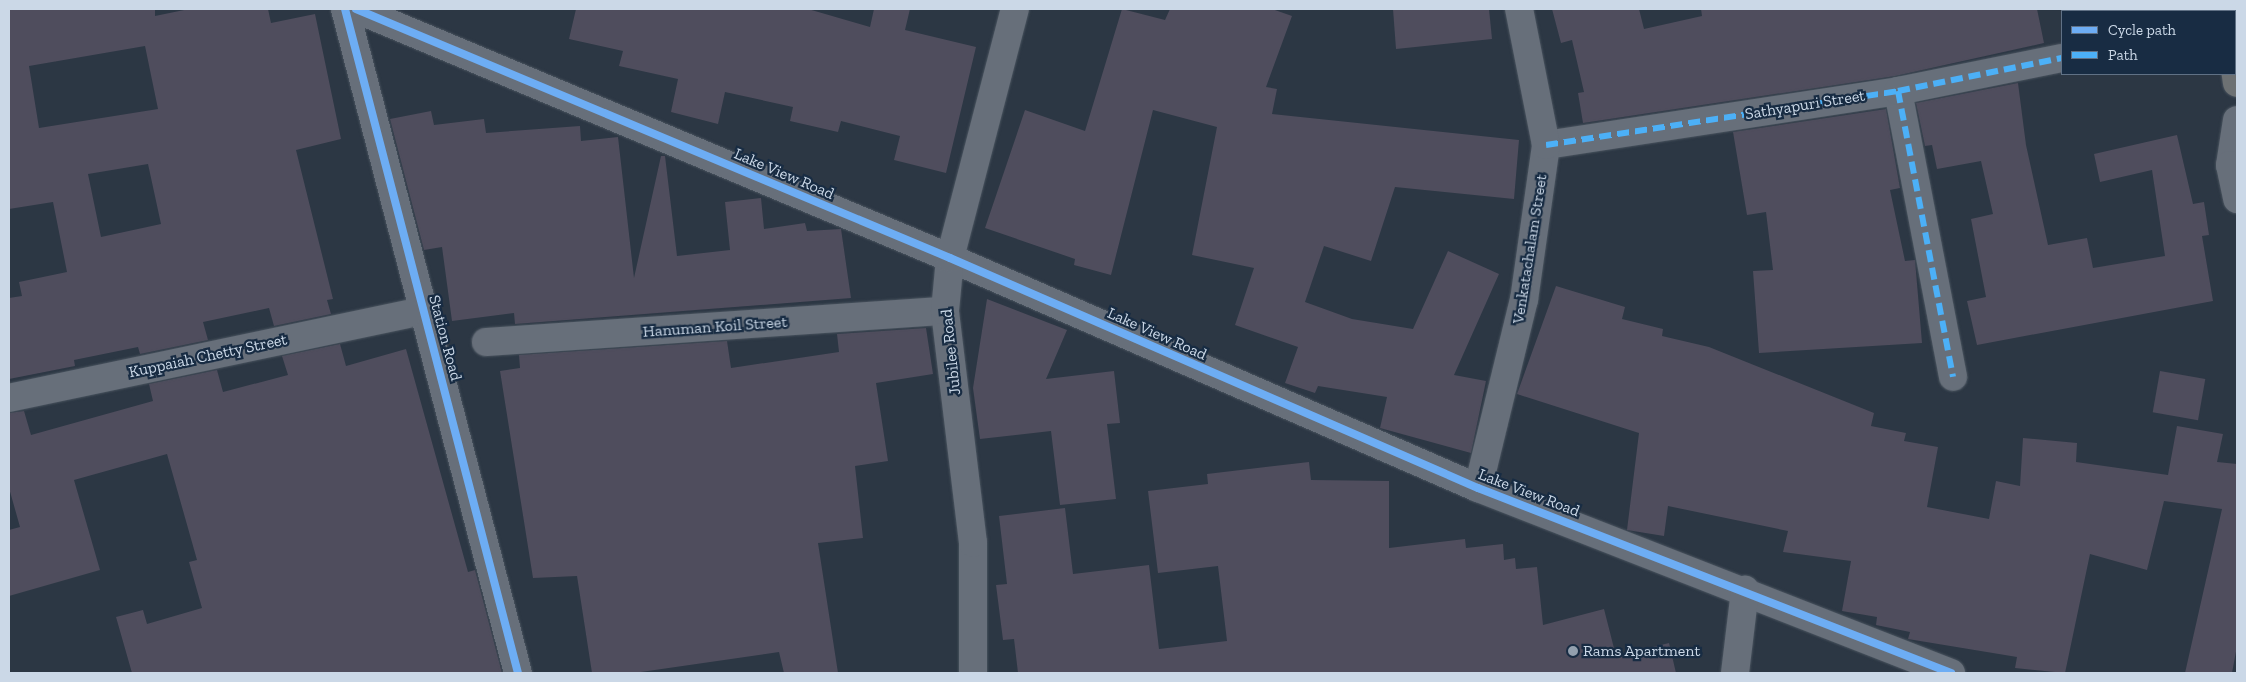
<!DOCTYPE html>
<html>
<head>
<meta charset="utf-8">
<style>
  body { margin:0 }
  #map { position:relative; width:2246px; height:682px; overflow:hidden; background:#2c3744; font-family:"Zilla Slab",serif }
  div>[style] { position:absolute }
  .building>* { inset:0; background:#4f4d5d; transform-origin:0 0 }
  .roads { filter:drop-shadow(0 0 1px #49535e) drop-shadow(0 0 1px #49535e) }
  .minor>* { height:28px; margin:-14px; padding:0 14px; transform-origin:14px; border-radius:14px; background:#676f7a }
  .major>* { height:28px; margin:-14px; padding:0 14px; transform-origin:14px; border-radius:14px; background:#6d7173 }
  .quiet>* { height:6px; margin-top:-3px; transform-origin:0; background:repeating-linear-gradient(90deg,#4cb0f7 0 12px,transparent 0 18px) }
  .cycleway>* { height:8px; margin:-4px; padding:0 4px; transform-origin:4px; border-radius:4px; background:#6dadf4 }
  .dots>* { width:14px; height:14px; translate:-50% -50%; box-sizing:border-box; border:2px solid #182c43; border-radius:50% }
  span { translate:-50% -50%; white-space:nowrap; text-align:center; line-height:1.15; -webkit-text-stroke:4.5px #182c43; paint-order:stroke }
  .street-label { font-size:16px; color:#cbd8e7 }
  .poi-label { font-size:16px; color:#cbd8e7 }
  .left { translate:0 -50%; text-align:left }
  .frame { position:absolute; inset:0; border:10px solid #cbd8e7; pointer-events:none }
  .legend { position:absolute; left:2061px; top:10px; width:175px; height:65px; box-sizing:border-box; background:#182c43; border:1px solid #607185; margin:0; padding:6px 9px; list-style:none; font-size:15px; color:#cbd8e7 }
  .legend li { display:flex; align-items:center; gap:10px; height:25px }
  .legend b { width:25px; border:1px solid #607185 }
</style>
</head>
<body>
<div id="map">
  <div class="building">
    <i style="clip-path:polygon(evenodd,9px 9px,155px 9px,155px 16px,189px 9px,268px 9px,271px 23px,315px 14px,341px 139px,296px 150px,333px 299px,327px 300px,331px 314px,274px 326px,269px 308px,203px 322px,208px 340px,140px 354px,138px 347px,74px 360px,75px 366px,9px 379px,9px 298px,22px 296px,19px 282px,67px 272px,53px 202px,9px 209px,9px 9px,145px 46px,158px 109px,39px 128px,29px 66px,145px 46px,9px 9px,148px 164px,161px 224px,101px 237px,88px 174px,148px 164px)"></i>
    <i style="clip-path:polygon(576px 9px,808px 9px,870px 27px,874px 9px,910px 9px,905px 30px,976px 47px,946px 173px,894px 160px,900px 136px,841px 121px,838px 132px,790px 121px,793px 107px,725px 92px,718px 124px,671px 112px,678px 79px,619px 66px,623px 51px,569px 39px)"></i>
    <i style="clip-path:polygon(1122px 9px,1165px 20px,1170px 9px,1272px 9px,1292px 16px,1266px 87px,1277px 89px,1272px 114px,1519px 140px,1514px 199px,1395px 187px,1371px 261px,1324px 246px,1305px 302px,1352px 319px,1413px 329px,1448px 251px,1499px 274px,1454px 375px,1486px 381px,1471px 453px,1380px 428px,1387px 397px,1318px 386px,1315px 393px,1285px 383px,1298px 347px,1235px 325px,1254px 268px,1192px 255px,1217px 127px,1153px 110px,1111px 275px,1074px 265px,1075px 259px,985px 228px,1025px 110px,1085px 131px)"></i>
    <i style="clip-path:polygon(1393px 9px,1489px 9px,1492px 39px,1396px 49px)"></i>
    <i style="clip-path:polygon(1552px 9px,1639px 9px,1644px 29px,1702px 16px,1701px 9px,2037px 9px,2044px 43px,1895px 76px,1583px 123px,1578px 93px,1584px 92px,1572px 40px,1561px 43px)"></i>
    <i style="clip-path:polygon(2018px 83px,2026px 145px,2048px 245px,2087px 238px,2093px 268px,2165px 256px,2152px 170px,2100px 182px,2094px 154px,2177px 135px,2193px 204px,2204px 202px,2209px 235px,2202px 236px,2213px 301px,1977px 345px,1967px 301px,1986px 297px,1971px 219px,1993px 214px,1981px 161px,1937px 169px,1932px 145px,1925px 146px,1916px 103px)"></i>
    <i style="clip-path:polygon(1886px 109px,1900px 188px,1890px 190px,1905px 261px,1915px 260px,1922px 343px,1759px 353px,1753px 271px,1773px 270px,1766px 212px,1747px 215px,1733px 132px)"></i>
    <i style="clip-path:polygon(431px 111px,434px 125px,484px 119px,486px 133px,580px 126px,581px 141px,618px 137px,634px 278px,661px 156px,665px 156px,677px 256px,730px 250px,725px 202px,761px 198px,764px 229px,805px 223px,807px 231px,841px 229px,851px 298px,515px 324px,514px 313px,452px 321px,442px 247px,424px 250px,390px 119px)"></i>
    <i style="clip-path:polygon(1556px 286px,1625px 307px,1622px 319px,1663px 329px,1662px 336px,1709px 347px,1874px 413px,1871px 426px,1906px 433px,1904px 441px,1938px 447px,1927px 507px,1989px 519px,1996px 481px,2020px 486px,2023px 438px,2077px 443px,2076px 462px,2168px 475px,2177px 426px,2223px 434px,2217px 462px,2237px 464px,2237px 646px,2232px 673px,2185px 673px,2222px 509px,2164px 501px,2147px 570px,2090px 554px,2065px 673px,2015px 668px,2017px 657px,1908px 639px,1910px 632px,1876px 625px,1877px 617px,1842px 611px,1851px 561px,1783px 552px,1788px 531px,1668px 506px,1664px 536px,1627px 530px,1639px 433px,1517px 394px)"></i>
    <i style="clip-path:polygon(987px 299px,1067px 330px,1046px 379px,1114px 371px,1120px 423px,1107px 424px,1116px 499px,1060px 505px,1051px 431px,980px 439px,973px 388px)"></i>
    <i style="clip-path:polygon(926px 328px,933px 374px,876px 383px,888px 461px,855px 466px,863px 538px,818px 543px,838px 673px,784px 673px,779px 652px,634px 673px,592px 673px,577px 576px,533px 578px,500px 371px,520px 368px,519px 355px,727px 341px,731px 368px,839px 352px,837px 334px)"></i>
    <i style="clip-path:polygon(340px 344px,346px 366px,406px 349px,468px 572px,475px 570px,502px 673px,132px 673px,116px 617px,143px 610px,147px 624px,202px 608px,189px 562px,197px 560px,167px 454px,74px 480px,100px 570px,9px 596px,9px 530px,20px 527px,9px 488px,9px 413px,24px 411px,31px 435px,153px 401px,149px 384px,217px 370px,223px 392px,288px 375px,282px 356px)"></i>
    <i style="left:2160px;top:371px;width:46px;height:42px;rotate:10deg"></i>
    <i style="clip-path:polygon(1309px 462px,1311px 480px,1389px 481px,1389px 548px,1465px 539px,1466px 548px,1503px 544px,1504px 560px,1515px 558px,1516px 569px,1537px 567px,1543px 625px,1604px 609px,1616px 656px,1669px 643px,1676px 673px,1018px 673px,1014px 639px,1003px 640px,996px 585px,1007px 584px,999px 516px,1065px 508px,1073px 574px,1149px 565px,1159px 649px,1227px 641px,1218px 566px,1158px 573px,1148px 491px,1208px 484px,1207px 474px)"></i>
  </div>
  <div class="roads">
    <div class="minor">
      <i style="left:345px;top:9px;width:686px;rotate:75.4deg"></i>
      <i style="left:356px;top:9px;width:644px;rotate:22.74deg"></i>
      <i style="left:950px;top:258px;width:576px;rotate:23.54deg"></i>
      <i style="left:1478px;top:488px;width:508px;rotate:21.36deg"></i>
      <i style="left:1898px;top:91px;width:291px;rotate:79.1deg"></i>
      <i style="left:2237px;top:120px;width:46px;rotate:98.8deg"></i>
      <i style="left:2230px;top:165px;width:35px;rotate:78deg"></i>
      <i style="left:1546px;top:145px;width:356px;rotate:-8.7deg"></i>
      <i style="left:1898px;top:91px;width:167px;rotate:-11.4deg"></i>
      <i style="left:486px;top:342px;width:460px;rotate:-3.9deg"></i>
      <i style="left:9px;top:398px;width:407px;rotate:-11.9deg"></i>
      <i style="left:1478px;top:488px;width:194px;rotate:-76.3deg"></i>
      <i style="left:1524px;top:300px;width:157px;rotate:-81.9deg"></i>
      <i style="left:1546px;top:145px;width:139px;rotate:-101.2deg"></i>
      <i style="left:973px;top:673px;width:130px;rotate:-90deg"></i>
      <i style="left:973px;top:543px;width:234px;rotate:-96.9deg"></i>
      <i style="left:945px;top:311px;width:53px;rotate:-84.6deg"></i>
      <i style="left:950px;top:258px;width:257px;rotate:-75.4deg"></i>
      <i style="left:1735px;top:673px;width:84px;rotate:-83.1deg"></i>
    </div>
    <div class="major">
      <i style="left:2224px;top:9px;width:2px;rotate:90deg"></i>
      <i style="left:2235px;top:69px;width:14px;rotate:82deg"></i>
    </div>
  </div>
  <div class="quiet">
    <i style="left:1898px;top:91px;width:291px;rotate:79.1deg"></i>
    <i style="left:1546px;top:145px;width:356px;rotate:-8.7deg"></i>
    <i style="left:1898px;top:91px;width:167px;rotate:-11.4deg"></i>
  </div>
  <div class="cycleway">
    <i style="left:345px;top:9px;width:686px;rotate:75.4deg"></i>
    <i style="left:356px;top:9px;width:644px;rotate:22.74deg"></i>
    <i style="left:950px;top:258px;width:576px;rotate:23.54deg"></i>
    <i style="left:1478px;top:488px;width:508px;rotate:21.36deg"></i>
  </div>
  <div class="dots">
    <i style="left:1573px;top:651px;background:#93a0ae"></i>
  </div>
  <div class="street-label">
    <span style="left:1805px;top:105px;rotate:-9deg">Sathyapuri Street</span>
    <span style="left:784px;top:174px;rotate:23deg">Lake View Road</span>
    <span style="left:1530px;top:249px;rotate:-81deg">Venkatachalam Street</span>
    <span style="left:715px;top:327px;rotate:-4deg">Hanuman Koil Street</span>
    <span style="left:1157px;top:334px;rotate:24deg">Lake View Road</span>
    <span style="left:445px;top:338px;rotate:75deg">Station Road</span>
    <span style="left:951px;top:352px;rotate:-96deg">Jubilee Road</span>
    <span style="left:208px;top:356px;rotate:-12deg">Kuppaiah Chetty Street</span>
    <span style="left:1529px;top:493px;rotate:21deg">Lake View Road</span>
  </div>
  <div class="poi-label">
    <span class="left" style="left:1583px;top:651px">Rams Apartment</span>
  </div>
  <div class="frame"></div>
  <ul class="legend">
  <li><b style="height:6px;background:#6dadf4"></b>Cycle path</li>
  <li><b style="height:6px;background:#4cb0f7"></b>Path</li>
  </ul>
</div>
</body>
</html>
